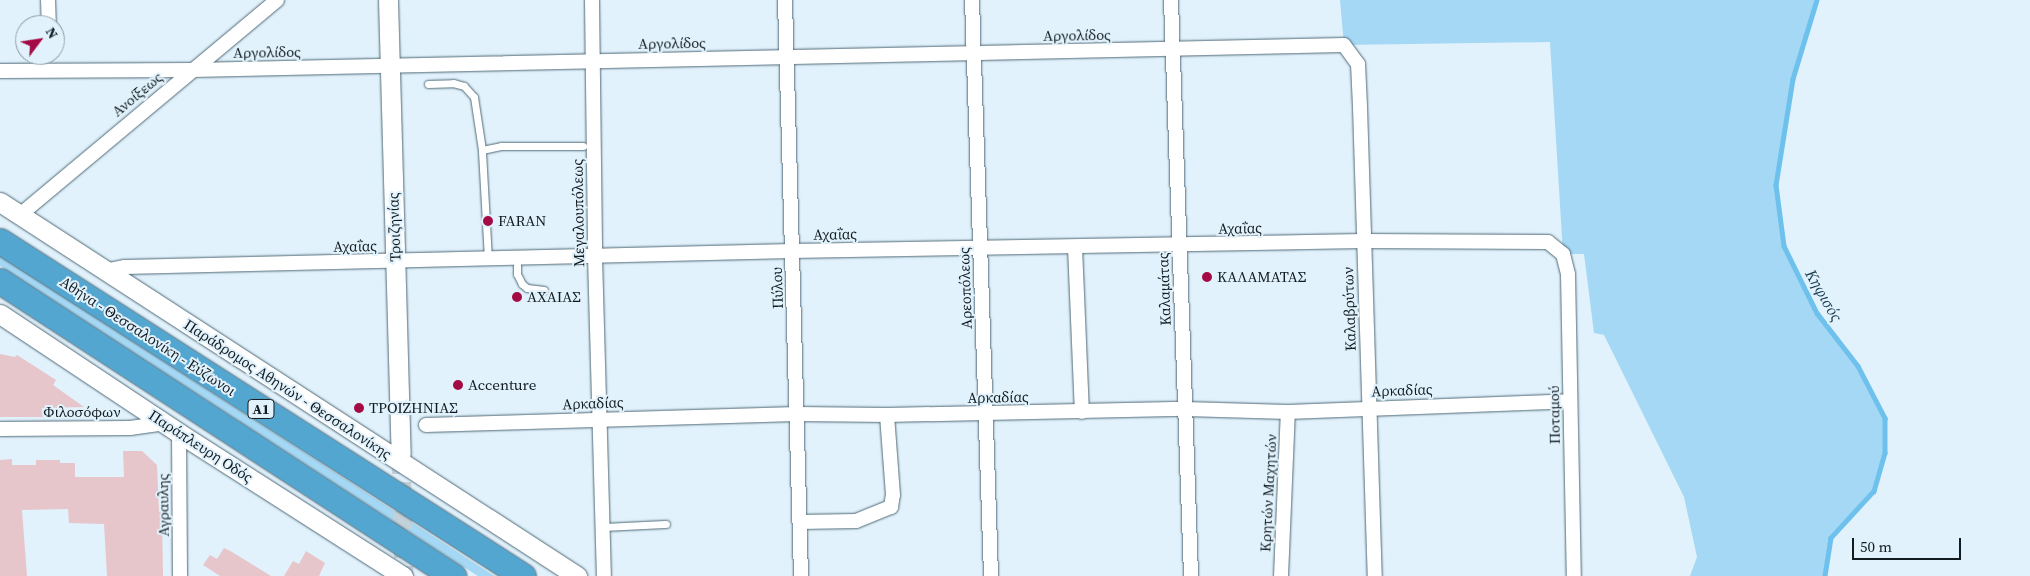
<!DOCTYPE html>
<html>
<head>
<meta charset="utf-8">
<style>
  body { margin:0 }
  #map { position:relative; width:2030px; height:576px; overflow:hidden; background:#e1f2fc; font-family:"Source Serif 4",serif }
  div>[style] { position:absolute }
  .green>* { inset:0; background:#a5d8f4; transform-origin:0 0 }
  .stream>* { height:4.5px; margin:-2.25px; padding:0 2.25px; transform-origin:2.25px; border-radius:2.25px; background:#6ec1ed }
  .building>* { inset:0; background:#e6c6cb }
  .secondary-tunnel>* { height:19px; margin-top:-9.5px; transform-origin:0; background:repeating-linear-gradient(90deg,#c2d2db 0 19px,transparent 0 28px) }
  .roads { filter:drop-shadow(0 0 1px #506977) drop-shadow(0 0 1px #506977) }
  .lane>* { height:7px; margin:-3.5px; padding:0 3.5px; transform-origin:3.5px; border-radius:3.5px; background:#fff }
  .street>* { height:14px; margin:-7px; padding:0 7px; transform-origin:7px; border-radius:7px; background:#fff }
  .secondary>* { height:19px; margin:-9.5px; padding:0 9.5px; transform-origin:9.5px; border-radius:9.5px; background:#fff }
  .highway>* { height:25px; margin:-12.5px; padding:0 12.5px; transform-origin:12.5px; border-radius:12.5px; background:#53a6d0 }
  .dots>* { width:14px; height:14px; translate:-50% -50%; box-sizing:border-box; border:2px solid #e1f2fc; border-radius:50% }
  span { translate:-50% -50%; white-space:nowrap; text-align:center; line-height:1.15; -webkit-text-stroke:4px #e1f2fc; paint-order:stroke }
  .shield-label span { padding:1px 4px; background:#e1f2fc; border:1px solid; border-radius:4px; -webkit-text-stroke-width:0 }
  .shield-label { font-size:14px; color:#111b20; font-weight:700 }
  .street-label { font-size:15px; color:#111b20 }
  .poi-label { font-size:15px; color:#111b20 }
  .left { translate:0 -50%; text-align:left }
  .water-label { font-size:16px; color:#163b4d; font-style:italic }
  .north { position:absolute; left:15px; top:15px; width:50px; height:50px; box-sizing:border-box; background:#e1f2fc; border:1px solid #8e9ca4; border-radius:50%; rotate:59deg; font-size:14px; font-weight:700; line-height:20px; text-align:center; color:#111b20 }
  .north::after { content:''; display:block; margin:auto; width:18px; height:22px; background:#a40b45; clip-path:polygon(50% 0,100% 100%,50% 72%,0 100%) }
  .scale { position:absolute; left:1852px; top:538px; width:109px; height:22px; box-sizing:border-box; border:2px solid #111b20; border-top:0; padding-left:6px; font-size:15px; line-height:18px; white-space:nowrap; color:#111b20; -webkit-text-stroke:4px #e1f2fc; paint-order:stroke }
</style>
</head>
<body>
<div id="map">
  <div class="green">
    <i style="clip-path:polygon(1340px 0,1817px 0,1793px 79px,1776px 185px,1784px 246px,1817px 313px,1858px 366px,1885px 418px,1885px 453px,1874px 491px,1831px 538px,1825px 576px,1690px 576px,1697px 557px,1684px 497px,1604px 335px,1594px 333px,1584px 254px,1563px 254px,1550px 42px,1344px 45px)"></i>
    <i style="left:0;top:255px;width:594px;height:9px;rotate:33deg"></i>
  </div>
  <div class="stream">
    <i style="left:1817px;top:0;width:83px;rotate:106.9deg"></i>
    <i style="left:1793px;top:79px;width:107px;rotate:99.1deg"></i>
    <i style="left:1776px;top:185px;width:62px;rotate:82.5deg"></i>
    <i style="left:1784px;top:246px;width:75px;rotate:63.8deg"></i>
    <i style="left:1817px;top:313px;width:67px;rotate:52.3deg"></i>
    <i style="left:1858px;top:366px;width:59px;rotate:62.6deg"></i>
    <i style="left:1885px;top:418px;width:35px;rotate:90deg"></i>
    <i style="left:1885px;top:453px;width:40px;rotate:106deg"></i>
    <i style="left:1874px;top:491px;width:64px;rotate:132.5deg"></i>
    <i style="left:1831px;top:538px;width:38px;rotate:99deg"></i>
  </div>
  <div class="building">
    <i style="clip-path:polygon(0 354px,15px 357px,17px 355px,56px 380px,53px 385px,84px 407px,42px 408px,43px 417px,0 417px)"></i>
    <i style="clip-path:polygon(123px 451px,142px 451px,157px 465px,159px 512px,162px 512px,163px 576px,107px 576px,104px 524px,69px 523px,68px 509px,22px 510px,27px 576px,0 576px,0 460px,12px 459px,12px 465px,36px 465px,36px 460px,60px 460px,60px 463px,75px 463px,75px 477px,124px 477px)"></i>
    <i style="clip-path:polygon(224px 548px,232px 552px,271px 576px,220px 576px,203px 565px,210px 555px,217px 559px)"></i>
    <i style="clip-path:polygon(306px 551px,325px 563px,319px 576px,284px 576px,293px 561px,299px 564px)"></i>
  </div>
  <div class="secondary-tunnel">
    <i style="left:401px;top:454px;width:122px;rotate:88.6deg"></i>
  </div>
  <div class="roads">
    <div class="lane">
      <i style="left:428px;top:84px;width:25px;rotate:-2deg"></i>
      <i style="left:453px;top:83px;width:11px;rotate:15deg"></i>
      <i style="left:464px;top:86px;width:15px;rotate:48deg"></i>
      <i style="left:474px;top:97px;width:54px;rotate:81.4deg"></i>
      <i style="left:488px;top:259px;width:109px;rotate:-93.2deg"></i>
      <i style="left:482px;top:150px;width:19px;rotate:-12deg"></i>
      <i style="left:501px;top:146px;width:82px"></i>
      <i style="left:517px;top:259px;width:15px;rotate:90deg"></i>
      <i style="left:517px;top:274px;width:11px;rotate:63deg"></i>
      <i style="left:522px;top:284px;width:6px;rotate:39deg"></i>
      <i style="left:527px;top:288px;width:17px;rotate:7deg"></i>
      <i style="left:602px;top:527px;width:64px;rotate:-2.7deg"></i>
    </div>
    <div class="street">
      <i style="left:48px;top:0;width:25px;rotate:88deg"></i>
      <i style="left:592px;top:0;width:257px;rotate:89.3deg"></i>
      <i style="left:595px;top:257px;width:319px;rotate:88.4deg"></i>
      <i style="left:785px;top:0;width:576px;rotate:88.41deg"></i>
      <i style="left:972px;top:0;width:576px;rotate:88.11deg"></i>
      <i style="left:1171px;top:0;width:576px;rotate:88.01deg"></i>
      <i style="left:0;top:71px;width:193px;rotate:-0.3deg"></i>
      <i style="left:193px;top:70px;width:1151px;rotate:-1.24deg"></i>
      <i style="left:1344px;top:45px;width:24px;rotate:54deg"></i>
      <i style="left:1358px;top:64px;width:43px;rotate:87.3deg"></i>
      <i style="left:1360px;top:107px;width:469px;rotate:88.2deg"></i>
      <i style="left:20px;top:215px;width:335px;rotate:-39.9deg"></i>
      <i style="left:1075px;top:247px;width:165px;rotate:87.6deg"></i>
      <i style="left:104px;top:271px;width:21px;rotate:-11deg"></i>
      <i style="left:125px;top:267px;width:667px;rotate:-1.37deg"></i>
      <i style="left:792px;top:251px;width:571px;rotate:-1deg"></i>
      <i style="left:1363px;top:241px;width:185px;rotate:0.3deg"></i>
      <i style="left:1548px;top:242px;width:19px;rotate:39deg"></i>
      <i style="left:1563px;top:254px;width:21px;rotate:76deg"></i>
      <i style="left:1568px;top:274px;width:302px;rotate:88.9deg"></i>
      <i style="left:426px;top:425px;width:371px;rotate:-1.7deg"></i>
      <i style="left:797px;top:414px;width:90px;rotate:0.6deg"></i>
      <i style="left:887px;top:415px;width:298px;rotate:-1.2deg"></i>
      <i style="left:1185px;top:409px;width:103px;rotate:1.7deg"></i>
      <i style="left:1288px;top:412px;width:282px;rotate:-2.2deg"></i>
      <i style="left:0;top:429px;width:130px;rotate:-0.4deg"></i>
      <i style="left:130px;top:428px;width:34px;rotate:-8deg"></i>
      <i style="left:179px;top:433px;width:143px;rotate:89.6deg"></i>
      <i style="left:800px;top:522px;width:56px;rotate:-1deg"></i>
      <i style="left:856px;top:521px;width:38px;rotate:-22deg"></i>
      <i style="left:891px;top:507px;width:12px;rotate:-81deg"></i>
      <i style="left:893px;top:495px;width:80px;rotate:-94.3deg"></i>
      <i style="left:1281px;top:576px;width:164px;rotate:-87.6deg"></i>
    </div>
    <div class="secondary">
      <i style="left:388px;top:0;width:454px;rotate:88.4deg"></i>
      <i style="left:0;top:202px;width:688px;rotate:32.95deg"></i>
      <i style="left:0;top:314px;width:215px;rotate:33.6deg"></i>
      <i style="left:179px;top:433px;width:266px;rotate:32.6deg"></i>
    </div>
    <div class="highway">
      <i style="left:0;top:241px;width:621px;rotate:32.64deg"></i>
      <i style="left:0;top:281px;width:541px;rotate:33.07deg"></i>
    </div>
  </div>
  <div class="dots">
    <i style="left:488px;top:221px;background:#a40b45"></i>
    <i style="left:1207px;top:277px;background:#a40b45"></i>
    <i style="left:517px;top:297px;background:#a40b45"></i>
    <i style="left:458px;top:385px;background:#a40b45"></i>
    <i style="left:359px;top:408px;background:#a40b45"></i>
  </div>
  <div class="shield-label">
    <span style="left:261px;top:409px">Α1</span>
  </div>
  <div class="street-label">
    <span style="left:1077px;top:35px;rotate:-1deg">Αργολίδος</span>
    <span style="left:672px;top:43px;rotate:-1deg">Αργολίδος</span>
    <span style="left:267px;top:52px;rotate:-1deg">Αργολίδος</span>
    <span style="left:137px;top:94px;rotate:-40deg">Ανοίξεως</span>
    <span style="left:578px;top:213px;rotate:-91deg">Μεγαλουπόλεως</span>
    <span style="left:394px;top:227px;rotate:-92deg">Τροιζηνίας</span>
    <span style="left:1240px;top:228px;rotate:-1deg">Αχαΐας</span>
    <span style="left:835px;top:234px;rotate:-1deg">Αχαΐας</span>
    <span style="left:355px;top:246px;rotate:-1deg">Αχαΐας</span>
    <span style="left:777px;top:288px;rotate:-92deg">Πύλου</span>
    <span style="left:965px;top:288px;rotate:-92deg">Αρεοπόλεως</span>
    <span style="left:1164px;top:289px;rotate:-92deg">Καλαμάτας</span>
    <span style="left:1349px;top:309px;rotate:-92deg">Καλαβρύτων</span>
    <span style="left:148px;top:336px;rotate:33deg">Αθήνα - Θεσσαλονίκη - Εύζωνοι</span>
    <span style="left:288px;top:389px;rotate:33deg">Παράδρομος Αθηνών - Θεσσαλονίκης</span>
    <span style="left:1402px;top:390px;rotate:-2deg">Αρκαδίας</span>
    <span style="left:998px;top:397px;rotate:-1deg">Αρκαδίας</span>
    <span style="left:593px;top:403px;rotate:-2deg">Αρκαδίας</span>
    <span style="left:82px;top:412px">Φιλοσόφων</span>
    <span style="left:1554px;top:415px;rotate:-91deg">Ποταμού</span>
    <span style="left:201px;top:446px;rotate:33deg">Παράπλευρη Οδός</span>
    <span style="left:1268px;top:493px;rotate:-87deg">Κρητών Μαχητών</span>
    <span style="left:163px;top:505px;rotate:-91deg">Αγραυλης</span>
  </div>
  <div class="poi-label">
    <span class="left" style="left:498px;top:221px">FARAN</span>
    <span class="left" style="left:1217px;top:277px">ΚΑΛΑΜΑΤΑΣ</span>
    <span class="left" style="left:527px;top:297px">AXAΙΑΣ</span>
    <span class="left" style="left:468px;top:385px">Accenture</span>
    <span class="left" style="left:369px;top:408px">ΤΡΟΙΖΗΝΙΑΣ</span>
  </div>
  <div class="water-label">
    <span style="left:1824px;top:295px;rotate:60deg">Κηφισός</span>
  </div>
  <div class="north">N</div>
  <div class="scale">50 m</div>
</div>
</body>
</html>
